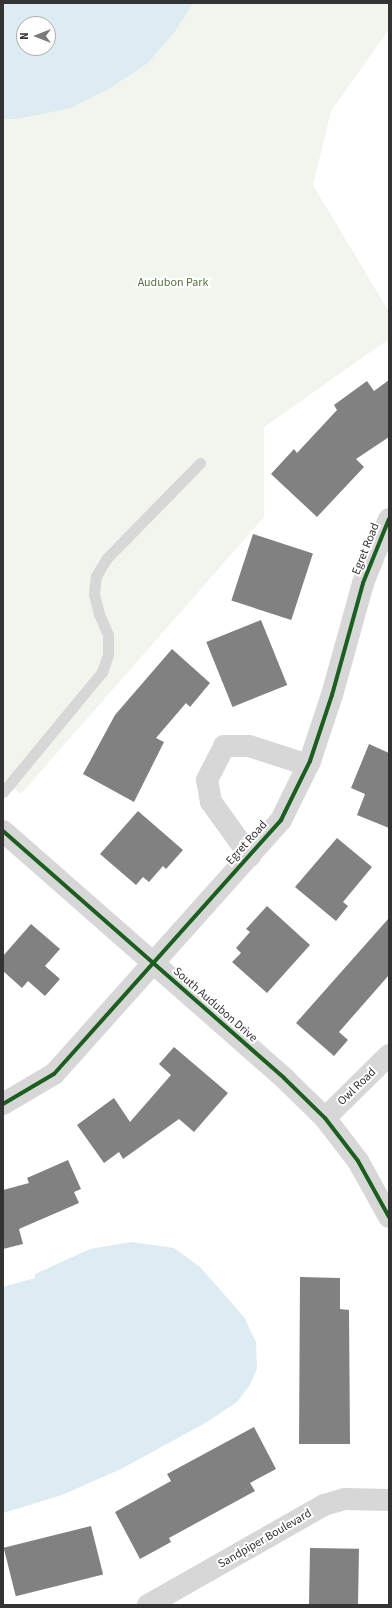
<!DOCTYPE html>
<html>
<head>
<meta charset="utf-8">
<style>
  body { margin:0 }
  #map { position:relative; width:392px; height:1608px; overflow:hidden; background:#fff; font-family:"Source Sans 3",sans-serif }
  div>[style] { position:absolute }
  .green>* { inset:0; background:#f1f5ed }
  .water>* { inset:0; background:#ddebf3 }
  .building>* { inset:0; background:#818181; transform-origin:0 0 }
  .lane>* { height:11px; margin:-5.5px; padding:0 5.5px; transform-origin:5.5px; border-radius:5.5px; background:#d7d7d7 }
  .street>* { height:22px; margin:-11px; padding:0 11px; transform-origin:11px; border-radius:11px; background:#d7d7d7 }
  .cycleway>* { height:4px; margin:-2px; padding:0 2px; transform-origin:2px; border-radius:2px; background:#1b5e20 }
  span { translate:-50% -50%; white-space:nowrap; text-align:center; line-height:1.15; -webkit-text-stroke:4px #fff; paint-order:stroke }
  .park-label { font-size:12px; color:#56703f }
  .street-label { font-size:12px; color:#333 }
  .frame { position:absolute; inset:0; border:4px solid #333; pointer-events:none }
  .north { position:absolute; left:16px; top:16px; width:40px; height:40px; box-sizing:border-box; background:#fff; border:1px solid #adadad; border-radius:50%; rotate:270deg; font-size:11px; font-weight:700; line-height:16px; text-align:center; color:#333 }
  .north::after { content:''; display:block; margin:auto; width:14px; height:18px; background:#7a7a7a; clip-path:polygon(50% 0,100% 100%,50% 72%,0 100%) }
</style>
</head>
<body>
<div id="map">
  <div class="green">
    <i style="clip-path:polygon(evenodd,3px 3px,389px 3px,389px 29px,331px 111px,313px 185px,389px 312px,389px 339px,264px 427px,264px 517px,21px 794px,3px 781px,3px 3px,24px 24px,48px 24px,48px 48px,24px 48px,24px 24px)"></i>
  </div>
  <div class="water">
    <i style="clip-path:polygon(evenodd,3px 3px,193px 3px,176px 30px,148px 63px,110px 88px,71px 108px,17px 119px,3px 119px,3px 3px,24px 24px,48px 24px,48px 48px,24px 48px,24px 24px)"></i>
    <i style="clip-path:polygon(131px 1242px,174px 1248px,200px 1267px,244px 1317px,256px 1342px,257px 1369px,249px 1386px,237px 1402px,207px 1422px,121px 1469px,62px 1495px,3px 1513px,3px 1287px,35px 1278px,35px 1274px,90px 1249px)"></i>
  </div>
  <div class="building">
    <i style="clip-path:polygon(389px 380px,389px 437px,356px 459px,364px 467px,317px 517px,271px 474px,294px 449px,297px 453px,337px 410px,334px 405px,367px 381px,374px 391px)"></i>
    <i style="left:253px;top:534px;width:63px;height:70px;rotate:18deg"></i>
    <i style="left:261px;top:620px;width:70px;height:59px;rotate:68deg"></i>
    <i style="clip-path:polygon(172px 649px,210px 683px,190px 707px,186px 703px,156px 738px,164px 742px,134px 802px,83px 774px,115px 715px)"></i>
    <i style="clip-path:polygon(369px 744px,389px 753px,389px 828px,357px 815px,365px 794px,351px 788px)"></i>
    <i style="clip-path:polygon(138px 811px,183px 850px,166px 869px,163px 866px,149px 882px,143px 877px,136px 885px,100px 854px)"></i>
    <i style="clip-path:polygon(337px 838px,372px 867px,343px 902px,348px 906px,336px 921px,295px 887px)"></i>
    <i style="clip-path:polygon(267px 906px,310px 945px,267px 993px,232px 962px,241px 953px,236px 948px,250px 932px,246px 929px)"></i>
    <i style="clip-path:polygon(389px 918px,389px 975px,339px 1032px,348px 1040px,334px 1056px,296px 1023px)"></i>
    <i style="clip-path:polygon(31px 924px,60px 949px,45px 966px,60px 979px,45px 996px,28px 981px,22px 988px,3px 971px,3px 956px)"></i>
    <i style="clip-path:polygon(174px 1047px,228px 1093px,194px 1132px,179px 1119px,123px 1159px,119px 1152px,104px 1163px,77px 1125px,114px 1098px,130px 1122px,171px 1075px,159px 1064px)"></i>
    <i style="clip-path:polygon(68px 1160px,81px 1189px,74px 1192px,79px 1203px,19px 1229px,23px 1244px,3px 1249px,3px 1190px,29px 1183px,27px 1178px)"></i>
    <i style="clip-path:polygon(300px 1277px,340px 1278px,340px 1309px,349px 1310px,350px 1444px,299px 1444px)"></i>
    <i style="clip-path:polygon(254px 1427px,276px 1469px,250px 1483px,255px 1491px,169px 1538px,171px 1542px,140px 1559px,115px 1512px,171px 1481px,167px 1474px)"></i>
    <i style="left:91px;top:1526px;width:50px;height:90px;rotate:76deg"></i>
    <i style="left:310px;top:1548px;width:49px;height:57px;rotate:1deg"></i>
  </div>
  <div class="lane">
    <i style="left:3px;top:792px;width:156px;rotate:-50.5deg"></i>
    <i style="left:102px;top:672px;width:18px;rotate:-71deg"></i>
    <i style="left:108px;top:655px;width:20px;rotate:-90deg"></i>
    <i style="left:108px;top:635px;width:23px;rotate:-113deg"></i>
    <i style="left:99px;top:614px;width:21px;rotate:-104deg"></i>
    <i style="left:94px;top:594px;width:18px;rotate:-84deg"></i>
    <i style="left:96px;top:576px;width:21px;rotate:-59deg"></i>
    <i style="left:107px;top:558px;width:133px;rotate:-45.6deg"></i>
  </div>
  <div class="street">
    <i style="left:3px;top:831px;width:374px;rotate:41.3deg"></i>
    <i style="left:284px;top:1078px;width:57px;rotate:44.3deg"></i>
    <i style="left:325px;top:1118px;width:54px;rotate:52.5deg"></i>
    <i style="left:358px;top:1161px;width:64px;rotate:61deg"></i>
    <i style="left:250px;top:856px;width:67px;rotate:-125.8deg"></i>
    <i style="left:211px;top:802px;width:22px;rotate:-100deg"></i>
    <i style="left:207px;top:780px;width:38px;rotate:-63deg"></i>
    <i style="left:224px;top:746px;width:25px"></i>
    <i style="left:249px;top:746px;width:62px;rotate:17.9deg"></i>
    <i style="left:3px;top:1104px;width:59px;rotate:-30.5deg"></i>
    <i style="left:54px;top:1074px;width:341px;rotate:-48.2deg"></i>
    <i style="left:281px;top:820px;width:66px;rotate:-63.8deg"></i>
    <i style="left:310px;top:761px;width:70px;rotate:-71.6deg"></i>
    <i style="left:332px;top:695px;width:116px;rotate:-74.5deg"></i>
    <i style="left:363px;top:583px;width:69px;rotate:-67.9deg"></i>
    <i style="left:325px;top:1118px;width:90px;rotate:-44.5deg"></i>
    <i style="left:148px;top:1605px;width:202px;rotate:-29.6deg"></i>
    <i style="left:324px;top:1505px;width:22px;rotate:-16deg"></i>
    <i style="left:345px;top:1499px;width:44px;rotate:1.3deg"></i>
  </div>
  <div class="cycleway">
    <i style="left:3px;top:831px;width:374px;rotate:41.3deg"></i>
    <i style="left:284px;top:1078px;width:57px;rotate:44.3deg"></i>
    <i style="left:325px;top:1118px;width:54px;rotate:52.5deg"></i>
    <i style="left:358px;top:1161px;width:64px;rotate:61deg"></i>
    <i style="left:3px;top:1104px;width:59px;rotate:-30.5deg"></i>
    <i style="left:54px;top:1074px;width:341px;rotate:-48.2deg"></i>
    <i style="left:281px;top:820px;width:66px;rotate:-63.8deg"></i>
    <i style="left:310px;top:761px;width:70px;rotate:-71.6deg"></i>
    <i style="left:332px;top:695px;width:116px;rotate:-74.5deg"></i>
    <i style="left:363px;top:583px;width:69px;rotate:-67.9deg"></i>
  </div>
  <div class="park-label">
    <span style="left:173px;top:283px">Audubon Park</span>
  </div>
  <div class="street-label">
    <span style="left:366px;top:549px;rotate:-68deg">Egret Road</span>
    <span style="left:247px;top:843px;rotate:-48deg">Egret Road</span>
    <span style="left:215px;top:1005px;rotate:41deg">South Audubon Drive</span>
    <span style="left:357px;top:1087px;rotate:-44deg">Owl Road</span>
    <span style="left:265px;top:1539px;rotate:-30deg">Sandpiper Boulevard</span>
  </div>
  <div class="frame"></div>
  <div class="north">N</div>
</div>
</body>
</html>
